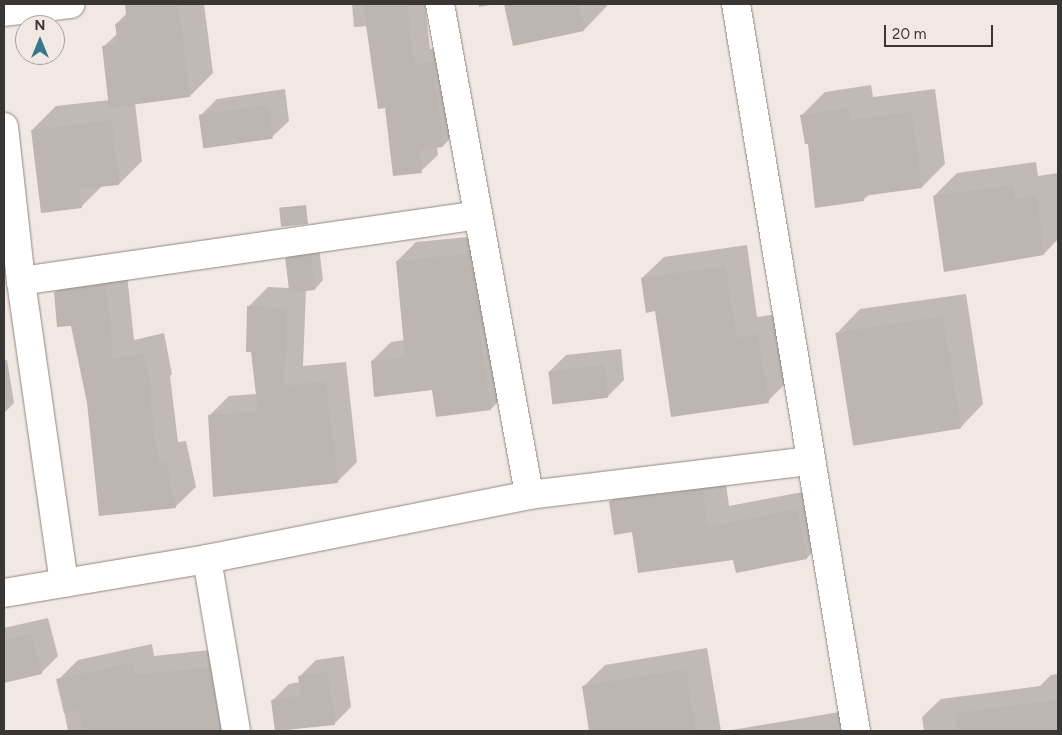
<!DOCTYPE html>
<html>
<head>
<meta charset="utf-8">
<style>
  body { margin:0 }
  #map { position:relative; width:1062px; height:735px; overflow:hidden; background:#f1e8e3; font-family:Figtree,sans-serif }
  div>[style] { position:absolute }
  .shadow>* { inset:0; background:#0003 }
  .building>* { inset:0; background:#bdb5af; transform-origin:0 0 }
  .roads { filter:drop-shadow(0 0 1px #8f8781) drop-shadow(0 0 1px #8f8781) }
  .minor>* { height:28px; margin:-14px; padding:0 14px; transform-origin:14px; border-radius:14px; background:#fff }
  span { translate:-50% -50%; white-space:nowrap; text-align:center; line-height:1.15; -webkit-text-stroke:4.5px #f1e8e3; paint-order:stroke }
  .frame { position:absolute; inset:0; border:5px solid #393634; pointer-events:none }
  .north { position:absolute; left:15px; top:15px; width:50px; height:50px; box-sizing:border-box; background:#f1e8e3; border:1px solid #a7a19d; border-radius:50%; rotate:0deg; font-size:14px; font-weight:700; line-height:20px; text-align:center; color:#393634 }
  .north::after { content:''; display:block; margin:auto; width:18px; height:22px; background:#37768b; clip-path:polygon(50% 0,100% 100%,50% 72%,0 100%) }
  .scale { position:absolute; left:884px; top:25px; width:109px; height:22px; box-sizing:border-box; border:2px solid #393634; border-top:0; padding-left:6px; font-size:15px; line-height:18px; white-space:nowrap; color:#393634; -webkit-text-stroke:4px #f1e8e3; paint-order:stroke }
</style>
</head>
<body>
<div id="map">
  <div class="shadow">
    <i style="clip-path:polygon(126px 4px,204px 4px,213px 73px,190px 96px,135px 103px,142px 161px,119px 184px,102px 186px,81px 207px,32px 130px,56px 106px,110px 100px,103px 47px,118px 33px,116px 24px,127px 13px)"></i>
    <i style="clip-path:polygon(352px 4px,425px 4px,430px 49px,449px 46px,459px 129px,443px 146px,437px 147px,438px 155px,421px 171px,386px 106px,368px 26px,354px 27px)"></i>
    <i style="clip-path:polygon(479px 4px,495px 4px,479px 7px)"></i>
    <i style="clip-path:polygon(505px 4px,607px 4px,607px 6px,584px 30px,514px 45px)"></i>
    <i style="clip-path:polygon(871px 85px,873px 97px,935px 89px,945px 164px,922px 187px,870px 194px,863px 200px,802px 115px,825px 92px)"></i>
    <i style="clip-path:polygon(285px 89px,289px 121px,272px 137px,200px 116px,217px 99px)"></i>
    <i style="clip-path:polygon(1036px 162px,1038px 176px,1058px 173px,1058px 239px,1044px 254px,934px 196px,957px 173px)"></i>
    <i style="clip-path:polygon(488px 235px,510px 390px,491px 409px,433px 389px,372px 361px,391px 342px,405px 340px,397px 261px,416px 242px)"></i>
    <i style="clip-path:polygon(747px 245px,757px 317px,779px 314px,789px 380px,768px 401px,657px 310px,642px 278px,664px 257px)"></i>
    <i style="clip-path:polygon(319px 247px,323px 280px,315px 289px,306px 290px,303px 366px,346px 362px,357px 462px,337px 482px,209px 416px,229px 396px,257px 394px,248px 307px,268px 287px,289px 288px,286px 259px,294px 251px)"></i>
    <i style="clip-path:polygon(126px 265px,134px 340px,164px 333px,172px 374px,170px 376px,178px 442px,186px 441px,196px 487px,175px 507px,88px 403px,72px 324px,55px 293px,76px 272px)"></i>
    <i style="clip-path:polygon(966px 294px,983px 404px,960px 428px,854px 444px,837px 333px,860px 309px)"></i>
    <i style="clip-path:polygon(621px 349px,624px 380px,607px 397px,549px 372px,566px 355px)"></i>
    <i style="clip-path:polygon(4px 360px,7px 360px,14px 403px,4px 413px)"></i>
    <i style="clip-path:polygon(724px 469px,729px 506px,818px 489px,828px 536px,807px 558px,734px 559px,633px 531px,611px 501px,632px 480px)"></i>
    <i style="clip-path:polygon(48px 618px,58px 656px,41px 673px,4px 682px,4px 628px)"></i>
    <i style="clip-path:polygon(152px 644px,154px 656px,229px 648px,247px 731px,68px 731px,58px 680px,78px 660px)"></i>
    <i style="clip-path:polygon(707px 648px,721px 731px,590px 731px,583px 687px,605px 665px)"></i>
    <i style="clip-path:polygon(344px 656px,351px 707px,334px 724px,276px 731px,273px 700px,289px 684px,300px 682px,299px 677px,316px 660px)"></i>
    <i style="clip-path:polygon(1058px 674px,1058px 731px,924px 731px,922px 717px,941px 699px,1040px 686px,1051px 675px)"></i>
    <i style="clip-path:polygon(851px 710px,855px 731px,726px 731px)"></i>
  </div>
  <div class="building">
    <i style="clip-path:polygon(125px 4px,178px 4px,190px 97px,109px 108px,102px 46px,118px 44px,115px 24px,127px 22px)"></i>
    <i style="clip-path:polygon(363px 4px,407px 4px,414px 65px,433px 62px,443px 147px,419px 150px,422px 173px,393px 176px,385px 108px,378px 109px)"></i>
    <i style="clip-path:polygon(504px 4px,578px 4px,584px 31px,513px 46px)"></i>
    <i style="left:268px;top:105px;width:34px;height:70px;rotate:82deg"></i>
    <i style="clip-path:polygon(848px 108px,850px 120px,912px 112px,922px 188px,863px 196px,864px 201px,815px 208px,808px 144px,805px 144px,800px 115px)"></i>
    <i style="clip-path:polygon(112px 120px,119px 185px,79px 189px,82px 208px,41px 213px,31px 130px)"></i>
    <i style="clip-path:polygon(1013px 185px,1015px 199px,1037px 196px,1044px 255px,944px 272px,933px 196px)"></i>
    <i style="left:306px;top:205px;width:19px;height:27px;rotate:84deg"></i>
    <i style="clip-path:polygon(469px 254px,483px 327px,479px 327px,491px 410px,436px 417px,432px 390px,374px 397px,371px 361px,405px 357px,396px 261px)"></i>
    <i style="left:311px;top:255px;width:35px;height:26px;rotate:83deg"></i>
    <i style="clip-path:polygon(726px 266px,736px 338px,758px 334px,769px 403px,671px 417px,655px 311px,646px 313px,641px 278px)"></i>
    <i style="clip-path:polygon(106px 284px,113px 359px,144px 353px,152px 395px,150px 396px,158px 462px,166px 461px,176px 508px,99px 516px,87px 403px,71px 326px,57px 327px,54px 292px)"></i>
    <i style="clip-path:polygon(247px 306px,287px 308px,284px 386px,326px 381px,338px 483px,213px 497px,208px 415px,258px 412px,251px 352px,246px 352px)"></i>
    <i style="left:943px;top:316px;width:114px;height:109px;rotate:81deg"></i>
    <i style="left:604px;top:365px;width:33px;height:56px;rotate:83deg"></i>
    <i style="clip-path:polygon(703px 490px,708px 527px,797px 509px,807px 559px,736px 573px,733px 560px,638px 573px,632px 532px,614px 535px,609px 501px)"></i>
    <i style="clip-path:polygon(32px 634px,42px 674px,4px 683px,4px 640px)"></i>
    <i style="clip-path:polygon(132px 663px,135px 675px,209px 667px,218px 731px,83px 731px,78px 710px,64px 713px,56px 679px)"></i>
    <i style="clip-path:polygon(686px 669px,696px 731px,589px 731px,582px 686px)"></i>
    <i style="clip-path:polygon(328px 672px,335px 725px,275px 731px,271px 700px,301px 696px,298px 676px)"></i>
    <i style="clip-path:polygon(1058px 700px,1058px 731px,957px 731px,956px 713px)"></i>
  </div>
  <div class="roads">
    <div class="minor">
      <i style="left:440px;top:4px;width:499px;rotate:79.7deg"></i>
      <i style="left:736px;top:4px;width:737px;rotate:80.63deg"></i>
      <i style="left:4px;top:12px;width:67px;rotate:-6.8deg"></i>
      <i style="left:4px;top:127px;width:155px;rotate:83.7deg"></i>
      <i style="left:21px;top:281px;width:305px;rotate:81.9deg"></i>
      <i style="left:21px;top:281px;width:462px;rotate:-8.2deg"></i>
      <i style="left:207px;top:559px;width:174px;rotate:80.4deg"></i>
      <i style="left:4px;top:593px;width:206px;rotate:-9.5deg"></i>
      <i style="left:207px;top:559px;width:328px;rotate:-11.2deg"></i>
      <i style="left:529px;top:495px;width:284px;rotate:-6.9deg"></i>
    </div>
  </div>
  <div class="frame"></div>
  <div class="north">N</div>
  <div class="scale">20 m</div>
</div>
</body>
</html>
